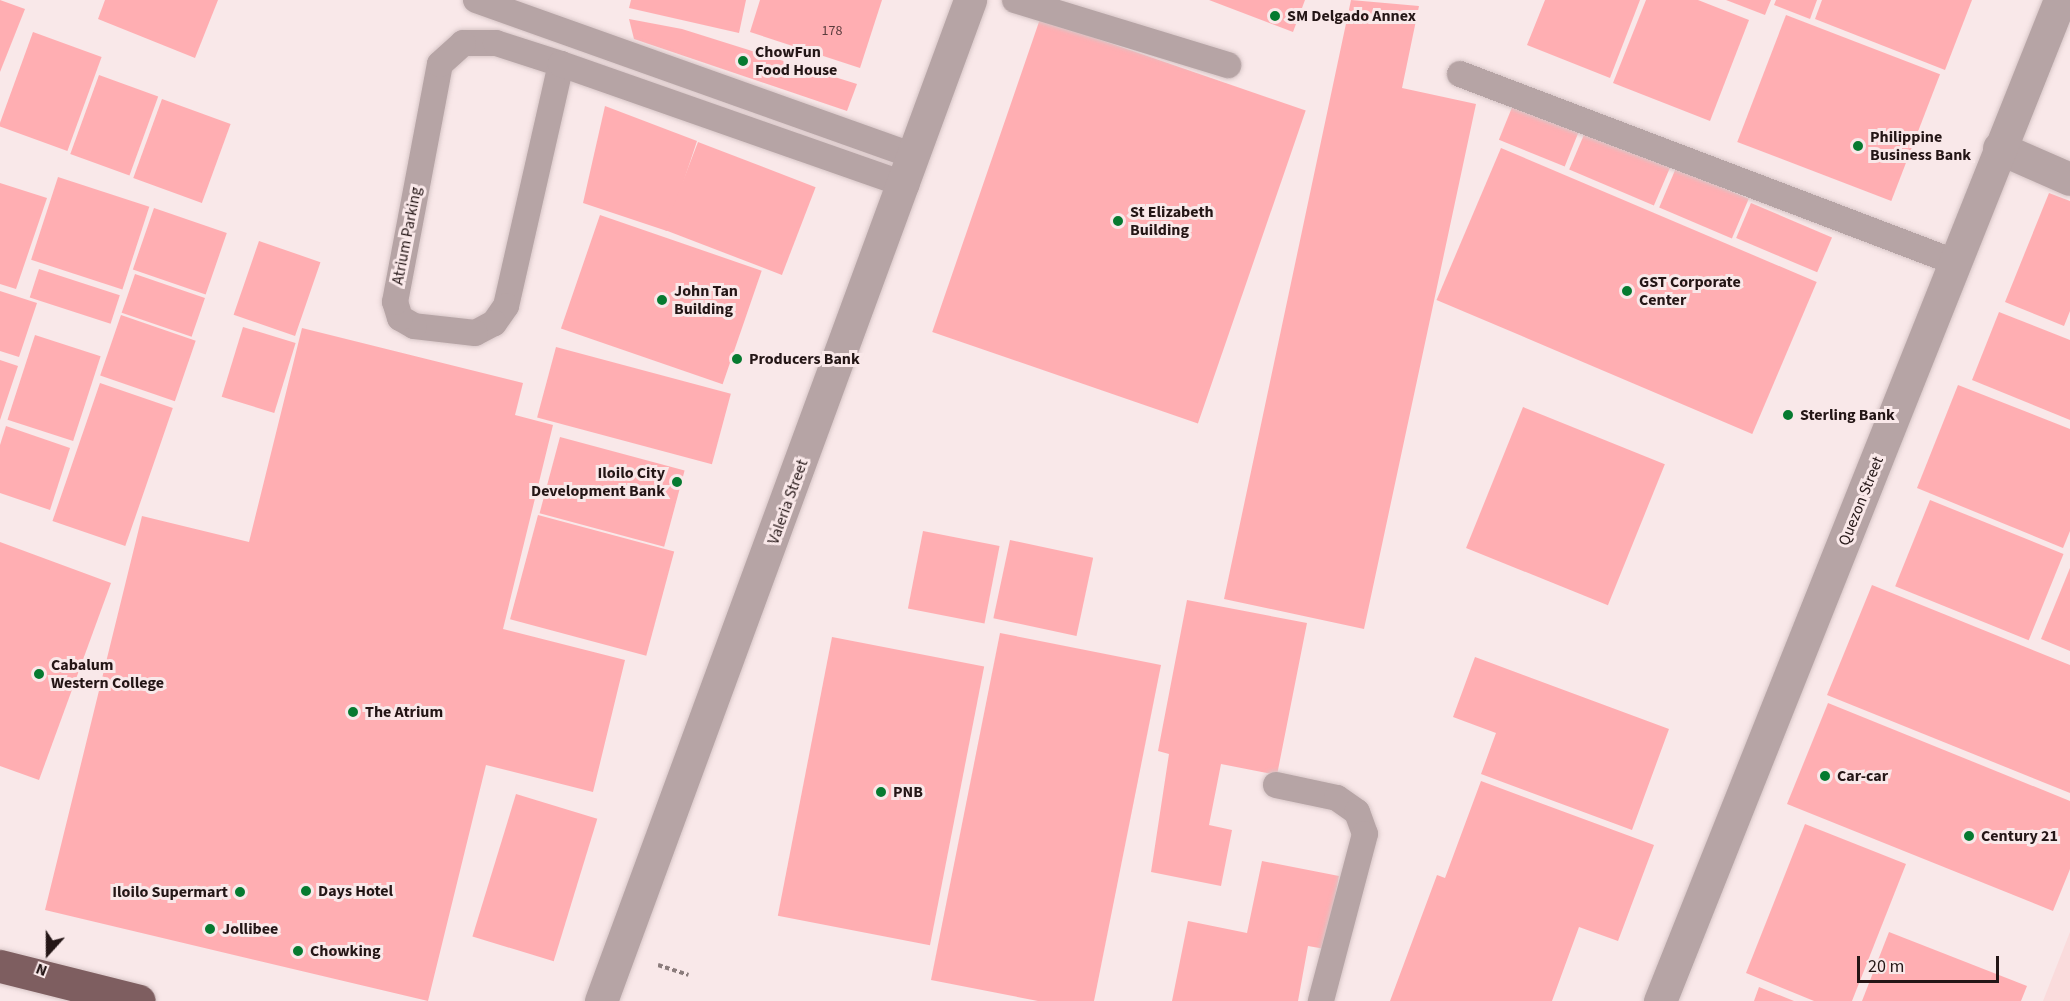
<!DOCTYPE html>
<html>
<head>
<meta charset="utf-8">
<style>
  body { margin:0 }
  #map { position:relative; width:2070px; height:1001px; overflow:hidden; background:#f9e8e9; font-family:"Source Sans 3",sans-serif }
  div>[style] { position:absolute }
  .built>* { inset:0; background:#fadbdc }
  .building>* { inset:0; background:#ffaeb2; transform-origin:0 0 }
  .path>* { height:4px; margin-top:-2px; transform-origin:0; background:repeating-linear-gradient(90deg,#8b7c7c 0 4.5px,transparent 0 7.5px) }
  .roads { filter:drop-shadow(0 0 2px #d7c6c7) drop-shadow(0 0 2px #d7c6c7) }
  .service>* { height:26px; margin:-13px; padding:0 13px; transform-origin:13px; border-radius:13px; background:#b6a4a5 }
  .minor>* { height:33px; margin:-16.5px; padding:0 16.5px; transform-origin:16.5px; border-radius:16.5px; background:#b6a4a5 }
  .trunk>* { height:33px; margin:-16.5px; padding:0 16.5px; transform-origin:16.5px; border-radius:16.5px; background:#7e5e60 }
  .dots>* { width:16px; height:16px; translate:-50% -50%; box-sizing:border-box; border:3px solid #f9e8e9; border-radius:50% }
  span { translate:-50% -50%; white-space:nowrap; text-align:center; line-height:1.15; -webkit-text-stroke:6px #f9e8e9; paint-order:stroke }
  .number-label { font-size:14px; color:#5b3c3d }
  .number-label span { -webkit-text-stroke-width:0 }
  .poi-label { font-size:16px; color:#241616; font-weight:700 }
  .left { translate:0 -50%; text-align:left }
  .right { translate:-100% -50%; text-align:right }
  .street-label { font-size:16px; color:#241616 }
  .north { position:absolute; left:18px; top:923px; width:60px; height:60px; -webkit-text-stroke:4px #f9e8e9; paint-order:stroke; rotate:201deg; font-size:16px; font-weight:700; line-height:24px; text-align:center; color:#241616 }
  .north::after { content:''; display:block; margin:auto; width:21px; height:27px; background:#241616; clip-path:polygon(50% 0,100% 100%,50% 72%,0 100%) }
  .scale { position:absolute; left:1857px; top:956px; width:142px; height:27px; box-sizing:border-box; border:3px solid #241616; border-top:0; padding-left:8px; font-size:18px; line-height:21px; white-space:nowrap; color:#241616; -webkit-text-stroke:4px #f9e8e9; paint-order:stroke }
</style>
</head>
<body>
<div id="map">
  <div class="built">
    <i style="clip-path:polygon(2070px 932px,2070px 1001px,2043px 1001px)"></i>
  </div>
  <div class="building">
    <i style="clip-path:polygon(0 0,25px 9px,0 72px)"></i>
    <i style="clip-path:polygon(105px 0,218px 0,195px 58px,98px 19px)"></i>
    <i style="clip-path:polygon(631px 0,746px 0,739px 33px,629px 8px)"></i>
    <i style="clip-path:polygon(760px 0,882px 0,860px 68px,750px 32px)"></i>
    <i style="clip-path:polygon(1209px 0,1305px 0,1293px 32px)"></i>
    <i style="clip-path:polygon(1351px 0,1419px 6px,1402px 88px,1476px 104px,1364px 629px,1224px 599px)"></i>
    <i style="clip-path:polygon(1545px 0,1640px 0,1610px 78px,1527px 45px)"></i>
    <i style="clip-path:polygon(1646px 0,1698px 0,1749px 20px,1710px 121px,1613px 83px)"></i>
    <i style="clip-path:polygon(1726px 0,1771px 0,1765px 15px)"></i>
    <i style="clip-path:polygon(1776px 0,1817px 0,1810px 19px,1774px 5px)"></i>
    <i style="clip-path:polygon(1822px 0,1972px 0,1945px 70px,1815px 19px)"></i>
    <i style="left:1786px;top:15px;width:165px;height:136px;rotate:21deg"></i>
    <i style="clip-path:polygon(629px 19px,682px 29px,857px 84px,847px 111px,634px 39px)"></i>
    <i style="left:1040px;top:19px;width:281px;height:331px;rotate:19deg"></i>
    <i style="left:33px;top:32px;width:73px;height:100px;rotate:20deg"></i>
    <i style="left:99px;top:75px;width:63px;height:84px;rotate:20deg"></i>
    <i style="left:162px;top:99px;width:73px;height:84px;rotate:20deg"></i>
    <i style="left:1515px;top:100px;width:71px;height:43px;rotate:22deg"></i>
    <i style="clip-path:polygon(605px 106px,697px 141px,667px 231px,583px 203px)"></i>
    <i style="left:1586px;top:130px;width:92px;height:43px;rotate:23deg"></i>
    <i style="left:698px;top:142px;width:126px;height:94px;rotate:21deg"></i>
    <i style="left:1501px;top:148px;width:343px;height:165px;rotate:23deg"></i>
    <i style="left:1676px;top:168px;width:79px;height:43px;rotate:23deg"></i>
    <i style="left:58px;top:177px;width:96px;height:87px;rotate:18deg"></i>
    <i style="clip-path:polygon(0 183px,47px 198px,16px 289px,0 284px)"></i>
    <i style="clip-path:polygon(2049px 193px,2070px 201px,2070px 311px,2064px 326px,2005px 302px)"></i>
    <i style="left:1751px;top:203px;width:88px;height:38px;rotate:23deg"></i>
    <i style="left:154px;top:208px;width:77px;height:65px;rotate:19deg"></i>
    <i style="left:600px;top:215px;width:171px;height:120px;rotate:19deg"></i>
    <i style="left:259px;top:241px;width:65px;height:78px;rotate:19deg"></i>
    <i style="left:39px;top:269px;width:85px;height:30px;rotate:18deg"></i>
    <i style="left:135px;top:274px;width:74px;height:41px;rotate:19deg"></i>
    <i style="clip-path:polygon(0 291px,37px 303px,19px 357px,0 351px)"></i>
    <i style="clip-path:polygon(1999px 312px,2070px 340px,2070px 420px,1972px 380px)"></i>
    <i style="left:121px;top:315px;width:79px;height:64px;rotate:19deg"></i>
    <i style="left:243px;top:327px;width:55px;height:73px;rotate:17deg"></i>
    <i style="clip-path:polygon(302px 328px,523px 383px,515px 415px,553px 425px,503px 629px,625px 660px,593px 792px,486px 765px,428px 1001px,45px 910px,142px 516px,249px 542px)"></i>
    <i style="left:35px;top:335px;width:69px;height:89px;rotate:18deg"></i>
    <i style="left:556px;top:347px;width:181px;height:73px;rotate:15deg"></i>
    <i style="clip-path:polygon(0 360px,18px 366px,0 420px)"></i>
    <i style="left:100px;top:383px;width:77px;height:146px;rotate:19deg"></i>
    <i style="clip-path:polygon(1958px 385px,2070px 429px,2070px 531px,2063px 548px,1917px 488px)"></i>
    <i style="left:1523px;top:407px;width:153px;height:152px;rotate:22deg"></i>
    <i style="clip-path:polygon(6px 426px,70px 448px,50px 510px,0 493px,0 445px)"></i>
    <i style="left:560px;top:437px;width:129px;height:79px;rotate:15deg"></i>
    <i style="left:1930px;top:500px;width:144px;height:93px;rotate:22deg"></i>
    <i style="left:538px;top:515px;width:141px;height:108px;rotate:15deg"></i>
    <i style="left:923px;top:531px;width:78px;height:79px;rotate:11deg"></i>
    <i style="left:1010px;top:540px;width:85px;height:80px;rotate:12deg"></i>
    <i style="clip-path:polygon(0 542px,111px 583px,39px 780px,0 766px)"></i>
    <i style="clip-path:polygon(2070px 568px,2070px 651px,2041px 639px)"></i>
    <i style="clip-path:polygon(1872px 585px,2070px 665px,2070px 793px,1827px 695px)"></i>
    <i style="clip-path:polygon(1187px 600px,1307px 623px,1277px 775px,1221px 764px,1209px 825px,1232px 830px,1221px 886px,1151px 872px,1169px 754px,1158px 751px)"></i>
    <i style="clip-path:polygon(1000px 633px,1161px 665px,1094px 1001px,1038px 1001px,931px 980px)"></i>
    <i style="left:832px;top:637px;width:155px;height:284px;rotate:11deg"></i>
    <i style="clip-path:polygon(1475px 657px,1669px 729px,1632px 830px,1481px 774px,1496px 733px,1453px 717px)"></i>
    <i style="clip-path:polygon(1828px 703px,2070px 801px,2070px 869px,2053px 911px,1787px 804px)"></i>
    <i style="clip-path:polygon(1481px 781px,1654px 845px,1618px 941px,1579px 927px,1552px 1001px,1390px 1001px,1437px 875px,1445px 878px)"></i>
    <i style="left:516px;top:794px;width:85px;height:149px;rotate:17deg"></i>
    <i style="clip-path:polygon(1805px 824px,1906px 864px,1852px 1001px,1814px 1001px,1746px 973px)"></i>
    <i style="clip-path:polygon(1262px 861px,1339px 876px,1325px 949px,1308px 946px,1298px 1001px,1172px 1001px,1188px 921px,1247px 933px)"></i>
    <i style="clip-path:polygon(1889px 932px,2027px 986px,2021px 1001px,1862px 1001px)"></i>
    <i style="clip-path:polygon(1759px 987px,1794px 1001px,1754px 1001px)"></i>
  </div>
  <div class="path">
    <i style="left:658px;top:965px;width:32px;rotate:18deg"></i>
  </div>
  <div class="roads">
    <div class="service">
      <i style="left:476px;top:0;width:467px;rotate:19.6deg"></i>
      <i style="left:1015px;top:0;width:223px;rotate:17deg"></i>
      <i style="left:463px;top:43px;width:33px"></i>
      <i style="left:496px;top:43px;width:68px;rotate:17.9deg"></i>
      <i style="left:561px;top:64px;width:248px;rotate:102.8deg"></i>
      <i style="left:506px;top:306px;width:21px;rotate:125deg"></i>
      <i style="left:494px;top:323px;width:21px;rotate:152deg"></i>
      <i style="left:475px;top:333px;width:61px;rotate:-173.5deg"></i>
      <i style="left:414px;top:326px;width:16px;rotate:-150deg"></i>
      <i style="left:400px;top:318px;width:17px;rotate:-107deg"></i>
      <i style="left:395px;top:302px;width:242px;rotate:-79.3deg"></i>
      <i style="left:440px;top:64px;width:31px;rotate:-42deg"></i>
      <i style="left:561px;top:64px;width:366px;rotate:19.3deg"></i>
      <i style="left:1460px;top:74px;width:532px;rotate:20.82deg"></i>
      <i style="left:1276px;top:785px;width:62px;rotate:12deg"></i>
      <i style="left:1337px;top:798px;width:24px;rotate:35deg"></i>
      <i style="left:1357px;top:812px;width:23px;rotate:70deg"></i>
      <i style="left:1365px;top:834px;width:173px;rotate:104.8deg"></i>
    </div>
    <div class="minor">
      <i style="left:1999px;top:148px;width:77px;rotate:23.6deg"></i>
      <i style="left:601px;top:1001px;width:1067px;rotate:-69.76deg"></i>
      <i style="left:1660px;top:1001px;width:1078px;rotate:-68.22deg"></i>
    </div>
    <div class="trunk">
      <i style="left:0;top:966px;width:143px;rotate:14.1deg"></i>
    </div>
  </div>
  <div class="dots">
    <i style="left:1275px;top:16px;background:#067a30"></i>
    <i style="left:743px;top:61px;background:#067a30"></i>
    <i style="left:1858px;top:146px;background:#067a30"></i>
    <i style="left:1118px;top:221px;background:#067a30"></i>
    <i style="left:1627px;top:291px;background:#067a30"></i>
    <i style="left:662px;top:300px;background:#067a30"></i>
    <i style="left:737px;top:359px;background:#067a30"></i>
    <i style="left:1788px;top:415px;background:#067a30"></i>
    <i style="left:677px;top:482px;background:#067a30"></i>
    <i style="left:39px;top:674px;background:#067a30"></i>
    <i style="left:353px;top:712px;background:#067a30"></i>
    <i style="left:1825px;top:776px;background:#067a30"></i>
    <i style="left:881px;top:792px;background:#067a30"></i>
    <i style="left:1969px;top:836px;background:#067a30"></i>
    <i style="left:306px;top:891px;background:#067a30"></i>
    <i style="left:240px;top:892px;background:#067a30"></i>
    <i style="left:210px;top:929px;background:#067a30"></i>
    <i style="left:298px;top:951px;background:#067a30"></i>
  </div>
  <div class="number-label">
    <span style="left:832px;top:31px">178</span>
  </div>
  <div class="poi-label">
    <span class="left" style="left:1287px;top:16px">SM Delgado Annex</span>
    <span class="left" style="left:755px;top:61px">ChowFun<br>Food House</span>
    <span class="left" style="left:1870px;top:146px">Philippine<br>Business Bank</span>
    <span class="left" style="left:1130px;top:221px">St Elizabeth<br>Building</span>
    <span class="left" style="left:1639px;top:291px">GST Corporate<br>Center</span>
    <span class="left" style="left:674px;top:300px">John Tan<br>Building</span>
    <span class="left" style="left:749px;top:359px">Producers Bank</span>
    <span class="left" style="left:1800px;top:415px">Sterling Bank</span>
    <span class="right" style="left:665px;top:482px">Iloilo City<br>Development Bank</span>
    <span class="left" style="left:51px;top:674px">Cabalum<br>Western College</span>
    <span class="left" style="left:365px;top:712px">The Atrium</span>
    <span class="left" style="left:1837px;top:776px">Car-car</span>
    <span class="left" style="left:893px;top:792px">PNB</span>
    <span class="left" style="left:1981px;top:836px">Century 21</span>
    <span class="left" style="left:318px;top:891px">Days Hotel</span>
    <span class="right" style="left:228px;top:892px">Iloilo Supermart</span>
    <span class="left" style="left:222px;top:929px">Jollibee</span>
    <span class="left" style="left:310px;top:951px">Chowking</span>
  </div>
  <div class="street-label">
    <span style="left:407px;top:236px;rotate:-79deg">Atrium Parking</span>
    <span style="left:1861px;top:501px;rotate:-68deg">Quezon Street</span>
    <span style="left:788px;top:502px;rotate:-70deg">Valeria Street</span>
  </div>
  <div class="north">N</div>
  <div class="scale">20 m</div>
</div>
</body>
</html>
